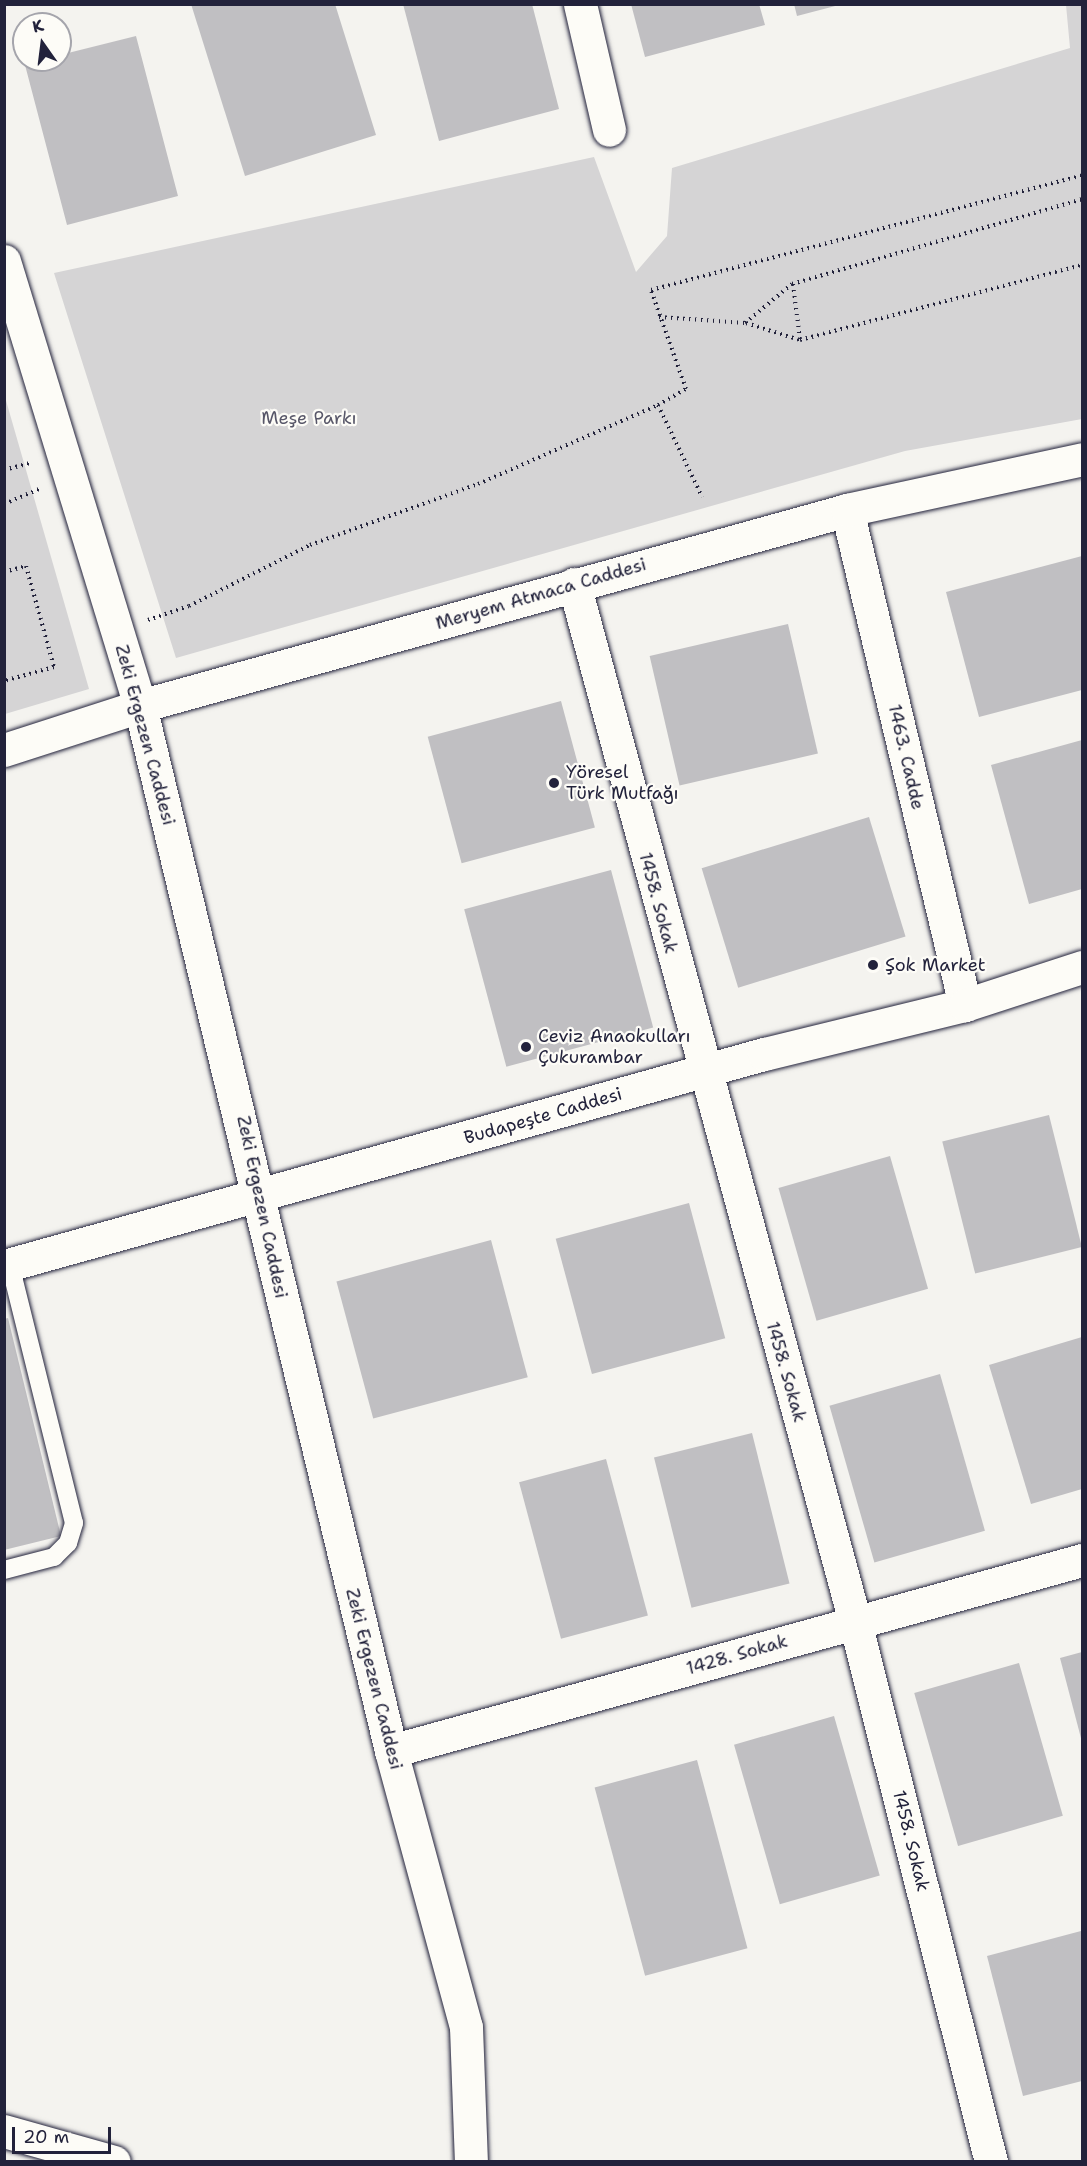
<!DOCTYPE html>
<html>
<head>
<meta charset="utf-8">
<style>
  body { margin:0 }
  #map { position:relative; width:1087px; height:2166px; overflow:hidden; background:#f4f3ef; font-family:"Shantell Sans",sans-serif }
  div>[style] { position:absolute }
  .green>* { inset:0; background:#d5d4d5 }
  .building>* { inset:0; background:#c0bfc2; transform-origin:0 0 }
  .path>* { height:4px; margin-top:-2px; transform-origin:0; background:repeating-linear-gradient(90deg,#22223b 0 1.5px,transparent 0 6px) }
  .roads { filter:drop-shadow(0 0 2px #22223b) drop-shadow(0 0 2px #22223b) }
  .service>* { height:18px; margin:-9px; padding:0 9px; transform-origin:9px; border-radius:9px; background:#fdfcf7 }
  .minor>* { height:33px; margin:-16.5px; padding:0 16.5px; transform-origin:16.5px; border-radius:16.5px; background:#fdfcf7 }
  .tertiary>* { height:33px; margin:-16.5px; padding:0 16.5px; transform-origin:16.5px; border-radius:16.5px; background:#fdfcf7 }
  .dots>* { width:16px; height:16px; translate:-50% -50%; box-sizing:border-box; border:3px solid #fdfcf7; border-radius:50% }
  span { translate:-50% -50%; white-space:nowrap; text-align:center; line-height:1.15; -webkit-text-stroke:4.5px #fdfcf7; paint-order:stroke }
  .park-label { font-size:18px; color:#585769 }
  .street-label { font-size:18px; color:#22223b }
  .poi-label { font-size:18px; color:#22223b }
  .left { translate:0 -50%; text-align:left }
  .frame { position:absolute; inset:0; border:6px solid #22223b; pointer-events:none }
  .north { position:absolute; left:12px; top:12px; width:60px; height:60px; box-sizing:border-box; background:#fdfcf7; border:2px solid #a5a5ac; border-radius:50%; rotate:346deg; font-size:16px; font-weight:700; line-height:24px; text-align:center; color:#22223b }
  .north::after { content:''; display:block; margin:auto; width:21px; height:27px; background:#22223b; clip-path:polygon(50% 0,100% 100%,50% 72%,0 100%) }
  .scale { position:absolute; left:12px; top:2127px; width:99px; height:27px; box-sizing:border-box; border:3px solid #22223b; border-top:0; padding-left:8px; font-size:18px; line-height:21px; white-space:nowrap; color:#22223b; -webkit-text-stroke:4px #fdfcf7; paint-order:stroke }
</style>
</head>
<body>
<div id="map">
  <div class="green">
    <i style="clip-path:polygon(1066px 5px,1082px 5px,1082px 419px,905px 451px,176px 658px,54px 273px,594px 157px,636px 272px,667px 236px,672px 168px,1070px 48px)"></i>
    <i style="clip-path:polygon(5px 397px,89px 689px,5px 714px,4px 714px)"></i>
  </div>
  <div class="building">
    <i style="clip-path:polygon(191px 4px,335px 4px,376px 135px,245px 176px)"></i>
    <i style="clip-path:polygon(403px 4px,532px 4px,559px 109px,439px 141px)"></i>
    <i style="clip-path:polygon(631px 4px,759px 4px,765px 25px,645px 57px)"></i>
    <i style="clip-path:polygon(794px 4px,839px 4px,839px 5px,797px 16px)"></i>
    <i style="clip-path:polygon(136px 36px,178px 196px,67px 225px,25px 65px,60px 60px,60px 55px)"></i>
    <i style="clip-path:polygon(1082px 556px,1082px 690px,979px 717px,946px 592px)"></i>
    <i style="left:788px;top:624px;width:133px;height:142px;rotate:77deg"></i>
    <i style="left:561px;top:701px;width:131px;height:138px;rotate:75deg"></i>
    <i style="clip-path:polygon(1082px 740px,1082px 889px,1029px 904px,991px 765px)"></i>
    <i style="left:869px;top:817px;width:125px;height:175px;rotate:73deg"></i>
    <i style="left:611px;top:870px;width:163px;height:152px;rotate:75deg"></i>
    <i style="left:1049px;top:1115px;width:136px;height:110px;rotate:76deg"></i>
    <i style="left:890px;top:1156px;width:138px;height:116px;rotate:74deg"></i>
    <i style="left:689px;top:1203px;width:140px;height:138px;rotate:75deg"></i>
    <i style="left:491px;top:1240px;width:142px;height:160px;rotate:75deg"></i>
    <i style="clip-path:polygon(8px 1318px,61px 1536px,4px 1550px,4px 1319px)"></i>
    <i style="clip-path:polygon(1082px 1337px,1082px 1489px,1031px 1504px,989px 1365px)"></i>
    <i style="left:940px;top:1374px;width:163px;height:115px;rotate:74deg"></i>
    <i style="left:752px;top:1433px;width:155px;height:101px;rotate:76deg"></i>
    <i style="left:606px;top:1459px;width:162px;height:90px;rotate:75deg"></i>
    <i style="clip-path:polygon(1082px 1652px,1082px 1742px,1060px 1658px)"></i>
    <i style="left:1019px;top:1663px;width:159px;height:109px;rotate:74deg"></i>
    <i style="left:834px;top:1716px;width:166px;height:104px;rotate:74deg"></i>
    <i style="left:697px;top:1760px;width:195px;height:106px;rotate:75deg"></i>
    <i style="clip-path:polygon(1081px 1931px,1082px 2081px,1023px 2096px,987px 1956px)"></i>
  </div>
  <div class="path">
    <i style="left:793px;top:284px;width:56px;rotate:82.9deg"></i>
    <i style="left:800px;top:340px;width:292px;rotate:-14.9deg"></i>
    <i style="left:659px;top:317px;width:86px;rotate:4deg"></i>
    <i style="left:745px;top:323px;width:61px;rotate:-39.7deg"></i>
    <i style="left:792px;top:284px;width:302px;rotate:-16.3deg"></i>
    <i style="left:746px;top:323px;width:57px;rotate:17.5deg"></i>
    <i style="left:658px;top:405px;width:32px;rotate:-30deg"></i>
    <i style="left:686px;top:389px;width:105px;rotate:-109.5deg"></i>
    <i style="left:651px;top:290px;width:446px;rotate:-14.9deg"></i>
    <i style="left:4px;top:470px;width:28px;rotate:-15deg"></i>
    <i style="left:4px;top:504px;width:38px;rotate:-23deg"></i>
    <i style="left:4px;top:572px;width:23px;rotate:-15deg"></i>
    <i style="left:26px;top:566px;width:105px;rotate:74.5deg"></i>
    <i style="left:54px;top:667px;width:52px;rotate:164.4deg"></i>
    <i style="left:148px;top:620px;width:43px;rotate:-18.9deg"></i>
    <i style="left:189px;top:606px;width:136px;rotate:-26.8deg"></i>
    <i style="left:310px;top:545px;width:179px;rotate:-20deg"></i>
    <i style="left:478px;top:484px;width:197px;rotate:-23.7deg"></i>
    <i style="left:658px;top:405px;width:102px;rotate:64.4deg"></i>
  </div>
  <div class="roads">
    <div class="service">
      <i style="left:4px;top:1570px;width:52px;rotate:-14.6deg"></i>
      <i style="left:54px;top:1557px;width:20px;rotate:-45deg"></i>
      <i style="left:68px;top:1543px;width:21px;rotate:-73deg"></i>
      <i style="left:74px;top:1523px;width:266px;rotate:-103.9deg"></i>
    </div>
    <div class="minor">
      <i style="left:580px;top:4px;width:129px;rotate:77deg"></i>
      <i style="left:4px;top:261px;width:465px;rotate:73deg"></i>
      <i style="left:140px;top:706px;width:1075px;rotate:76.49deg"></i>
      <i style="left:391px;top:1751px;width:286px;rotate:74.8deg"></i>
      <i style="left:466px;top:2027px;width:135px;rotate:87.9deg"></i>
      <i style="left:847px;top:510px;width:509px;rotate:76.59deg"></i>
      <i style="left:574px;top:584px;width:1075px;rotate:74.85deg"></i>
      <i style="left:855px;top:1622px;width:557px;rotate:75.86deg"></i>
      <i style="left:4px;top:750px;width:143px;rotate:-17.9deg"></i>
      <i style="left:140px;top:706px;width:734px;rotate:-15.49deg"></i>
      <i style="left:847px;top:510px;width:240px;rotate:-12.2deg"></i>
      <i style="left:391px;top:1751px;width:717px;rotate:-15.45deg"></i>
      <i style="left:4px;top:2131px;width:114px;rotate:15.7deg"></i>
    </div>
    <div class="tertiary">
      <i style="left:4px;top:1266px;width:789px;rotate:-15.59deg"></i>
      <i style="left:764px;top:1054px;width:207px;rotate:-13.7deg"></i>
      <i style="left:965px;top:1005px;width:123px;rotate:-18deg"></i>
    </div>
  </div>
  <div class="dots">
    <i style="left:554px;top:783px;background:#22223b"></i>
    <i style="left:873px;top:965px;background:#22223b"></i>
    <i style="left:526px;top:1047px;background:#22223b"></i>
  </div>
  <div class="park-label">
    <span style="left:309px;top:418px">Meşe Parkı</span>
  </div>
  <div class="street-label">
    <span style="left:541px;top:594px;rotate:-16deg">Meryem Atmaca Caddesi</span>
    <span style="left:145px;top:735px;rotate:75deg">Zeki Ergezen Caddesi</span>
    <span style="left:906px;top:757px;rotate:77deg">1463. Cadde</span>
    <span style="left:658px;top:903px;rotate:75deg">1458. Sokak</span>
    <span style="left:543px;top:1116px;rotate:-16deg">Budapeşte Caddesi</span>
    <span style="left:262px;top:1207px;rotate:78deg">Zeki Ergezen Caddesi</span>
    <span style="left:786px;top:1372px;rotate:74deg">1458. Sokak</span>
    <span style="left:737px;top:1655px;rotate:-16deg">1428. Sokak</span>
    <span style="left:374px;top:1679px;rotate:76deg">Zeki Ergezen Caddesi</span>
    <span style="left:911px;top:1841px;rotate:76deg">1458. Sokak</span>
  </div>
  <div class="poi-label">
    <span class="left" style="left:566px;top:783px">Yöresel<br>Türk Mutfağı</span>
    <span class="left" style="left:885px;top:965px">Şok Market</span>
    <span class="left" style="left:538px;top:1047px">Ceviz Anaokulları<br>Çukurambar</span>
  </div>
  <div class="frame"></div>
  <div class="north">K</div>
  <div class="scale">20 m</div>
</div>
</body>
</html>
